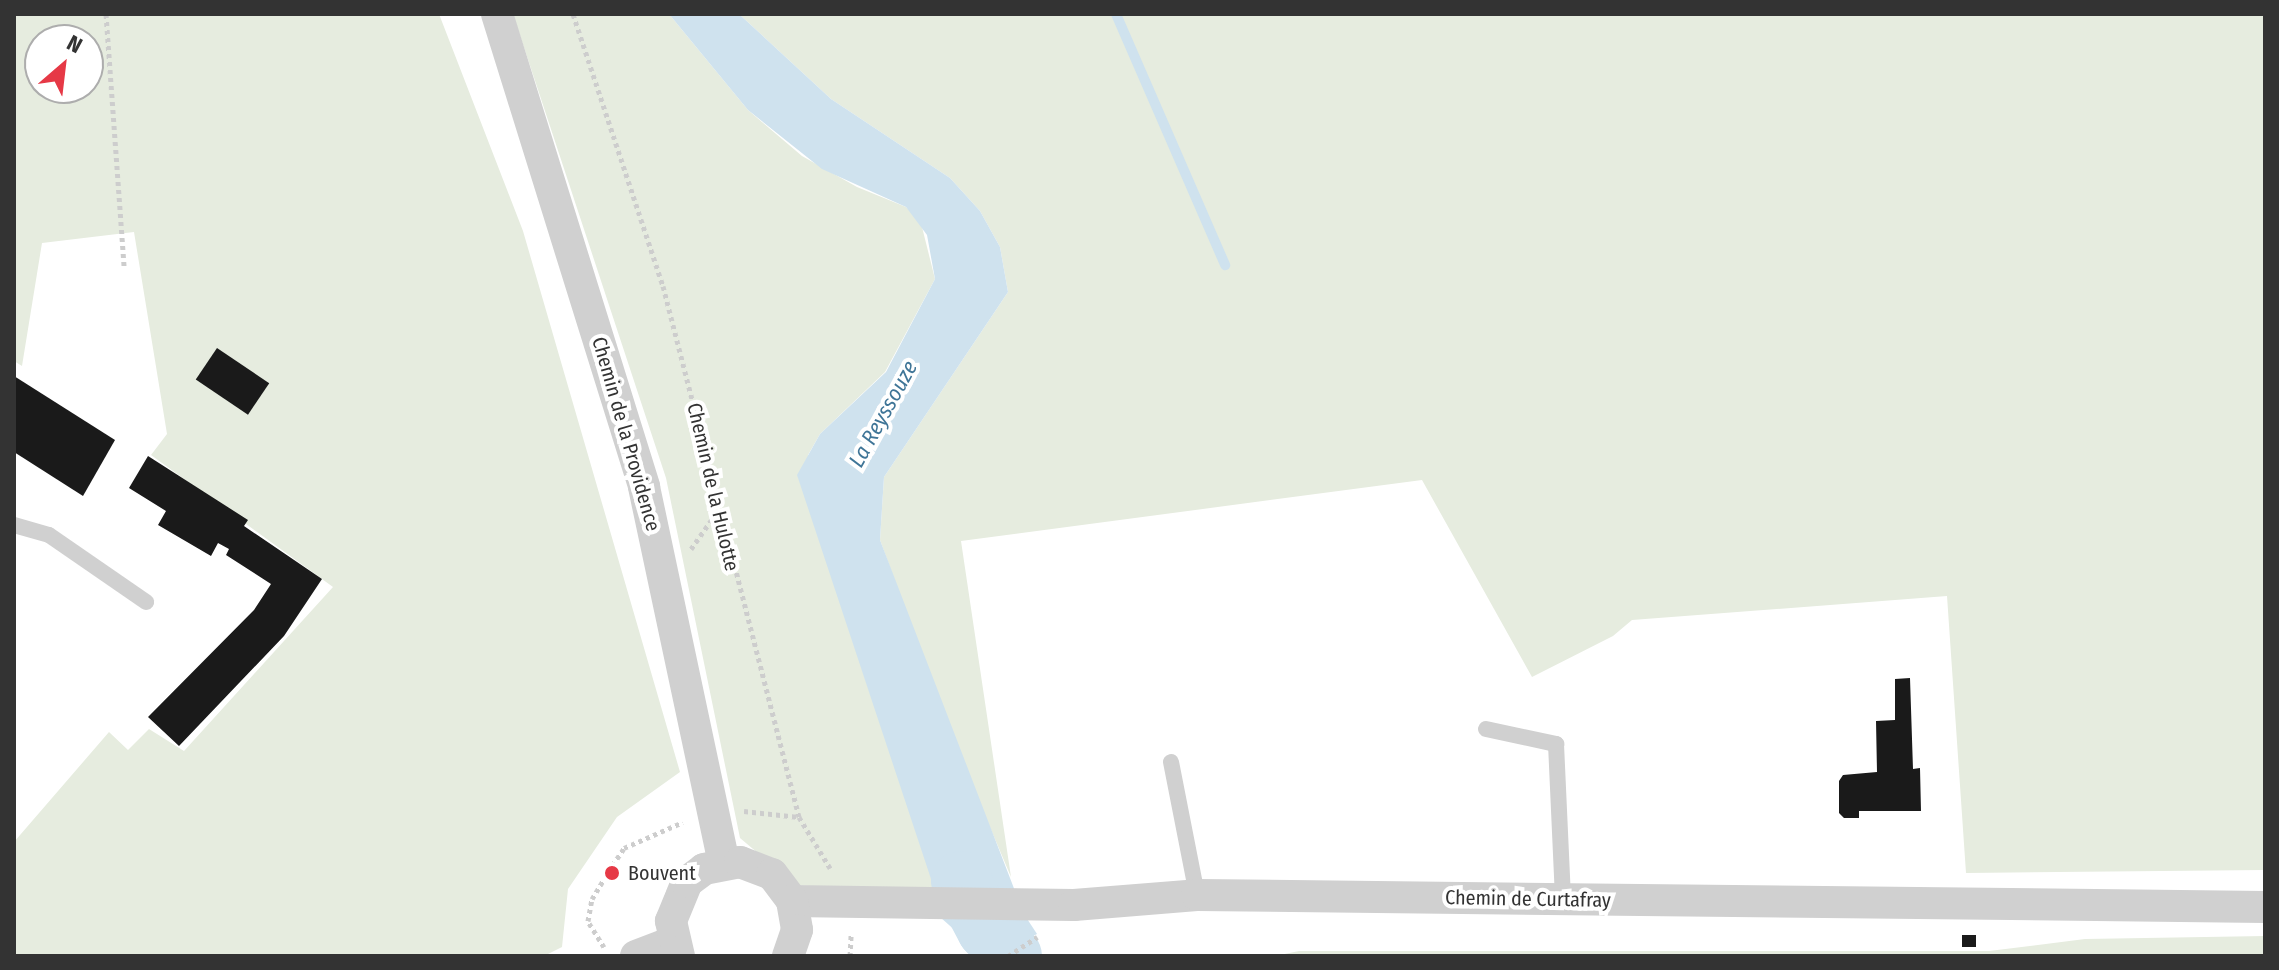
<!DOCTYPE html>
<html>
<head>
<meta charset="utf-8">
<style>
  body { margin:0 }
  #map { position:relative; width:2279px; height:970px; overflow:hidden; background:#fff; font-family:"Fira Sans Condensed",sans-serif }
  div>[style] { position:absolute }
  .green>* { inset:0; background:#e6ecdf }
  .water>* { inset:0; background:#cfe2ee }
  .stream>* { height:10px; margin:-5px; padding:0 5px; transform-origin:5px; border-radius:5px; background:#cfe2ee }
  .river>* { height:60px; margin:-30px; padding:0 30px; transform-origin:30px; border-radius:30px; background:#cfe2ee }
  .building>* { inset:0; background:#1a1a1a; transform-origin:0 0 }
  .path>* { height:5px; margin-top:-2.5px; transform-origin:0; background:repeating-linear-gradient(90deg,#cdcdcd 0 4px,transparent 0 8px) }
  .service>* { height:16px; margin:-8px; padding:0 8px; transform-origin:8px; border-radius:8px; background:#d0d0d0 }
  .minor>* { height:32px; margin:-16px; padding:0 16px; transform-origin:16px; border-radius:16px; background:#d0d0d0 }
  .dots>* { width:22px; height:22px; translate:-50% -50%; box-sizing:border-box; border:4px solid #fff; border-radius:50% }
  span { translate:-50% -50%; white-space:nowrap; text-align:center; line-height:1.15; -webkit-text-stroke:8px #fff; paint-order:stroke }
  .street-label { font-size:20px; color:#333 }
  .poi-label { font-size:20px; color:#333 }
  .left { translate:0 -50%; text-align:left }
  .water-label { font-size:22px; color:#3f7597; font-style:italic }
  .frame { position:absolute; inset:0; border:16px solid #333; pointer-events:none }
  .north { position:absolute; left:24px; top:24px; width:80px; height:80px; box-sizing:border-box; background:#fff; border:2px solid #adadad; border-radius:50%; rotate:28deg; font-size:22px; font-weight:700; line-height:32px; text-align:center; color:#333 }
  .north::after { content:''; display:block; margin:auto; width:28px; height:36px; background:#e63946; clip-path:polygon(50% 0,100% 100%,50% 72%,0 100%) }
</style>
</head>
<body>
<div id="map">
  <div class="green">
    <i style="clip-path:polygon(evenodd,14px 14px,439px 14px,523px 231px,680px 772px,617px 817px,568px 889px,562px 947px,544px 956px,14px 956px,14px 842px,109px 732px,128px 750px,149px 729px,184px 751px,333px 587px,151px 455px,167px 434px,134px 232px,42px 243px,22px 366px,14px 361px,14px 14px,40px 40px,88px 40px,88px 88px,40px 88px,40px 40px)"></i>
    <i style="clip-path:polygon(513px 14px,669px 14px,748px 110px,802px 156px,857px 187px,906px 207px,921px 223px,935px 279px,885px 372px,820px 434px,808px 455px,936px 894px,796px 885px,740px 838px,666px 478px)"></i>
    <i style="clip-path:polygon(739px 14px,2265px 14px,2265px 870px,1966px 873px,1947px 596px,1632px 620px,1613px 636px,1532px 677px,1422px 480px,961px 541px,1011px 877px,954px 742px,880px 540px,884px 477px,1008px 292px,1000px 247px,980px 211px,950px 178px,831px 99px)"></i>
    <i style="clip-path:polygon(2265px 936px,2265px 956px,1275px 956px,1299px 951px,1989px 951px,2085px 939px)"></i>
  </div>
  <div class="water">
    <i style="clip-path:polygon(669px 14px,739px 14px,831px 99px,950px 178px,980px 211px,1000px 247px,1008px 292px,884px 477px,880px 540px,1015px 891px,936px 894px,797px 475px,820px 434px,886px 372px,935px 279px,927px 235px,906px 207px,822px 169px,748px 110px)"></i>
    <i style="clip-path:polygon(1020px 908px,1037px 934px,994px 956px,984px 956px,940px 917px)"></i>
  </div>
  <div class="stream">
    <i style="left:1116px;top:14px;width:274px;rotate:66.5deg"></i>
  </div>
  <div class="river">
    <i style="left:961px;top:881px;width:55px;rotate:62deg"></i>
    <i style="left:987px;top:930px;width:36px;rotate:46deg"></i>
  </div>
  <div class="building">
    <i style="left:217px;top:348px;width:63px;height:38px;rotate:34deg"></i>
    <i style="clip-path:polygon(14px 376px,115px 440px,83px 496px,14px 452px)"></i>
    <i style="clip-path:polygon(148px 456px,248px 520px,244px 526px,322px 579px,284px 636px,179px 746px,148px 717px,254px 610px,271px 584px,226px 555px,229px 549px,218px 543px,211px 556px,158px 525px,166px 511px,129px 488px)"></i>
    <i style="clip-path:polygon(1910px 678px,1913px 769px,1920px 768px,1921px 811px,1859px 811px,1859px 818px,1844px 818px,1839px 813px,1839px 781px,1843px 775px,1877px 772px,1876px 721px,1895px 720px,1895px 679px)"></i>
    <i style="left:1962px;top:935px;width:14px;height:12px"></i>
  </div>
  <div class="path">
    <i style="left:106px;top:14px;width:254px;rotate:85.9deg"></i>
    <i style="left:573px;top:14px;width:287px;rotate:71.7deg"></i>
    <i style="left:663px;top:286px;width:548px;rotate:75.63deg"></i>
    <i style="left:799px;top:817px;width:60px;rotate:58.7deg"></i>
    <i style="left:691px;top:549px;width:45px;rotate:-54.9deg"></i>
    <i style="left:744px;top:811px;width:55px;rotate:6.2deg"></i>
    <i style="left:604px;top:947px;width:31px;rotate:-122deg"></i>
    <i style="left:588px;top:921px;width:22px;rotate:-80deg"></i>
    <i style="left:592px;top:899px;width:31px;rotate:-59deg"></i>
    <i style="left:608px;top:872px;width:29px;rotate:-56deg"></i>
    <i style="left:624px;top:848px;width:64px;rotate:-23.8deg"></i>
    <i style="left:850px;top:956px;width:22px;rotate:-87deg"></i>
    <i style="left:1008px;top:956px;width:35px;rotate:-33deg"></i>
  </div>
  <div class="service">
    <i style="left:14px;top:525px;width:36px;rotate:16deg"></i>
    <i style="left:49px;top:535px;width:118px;rotate:34.6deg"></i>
    <i style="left:1486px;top:729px;width:72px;rotate:12.1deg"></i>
    <i style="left:1556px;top:744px;width:155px;rotate:87.4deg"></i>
    <i style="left:1171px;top:762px;width:136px;rotate:78.9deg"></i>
  </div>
  <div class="minor">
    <i style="left:497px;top:14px;width:495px;rotate:72.7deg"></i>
    <i style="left:644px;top:487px;width:383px;rotate:78deg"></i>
    <i style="left:792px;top:901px;width:282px;rotate:0.8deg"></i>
    <i style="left:1074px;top:905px;width:123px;rotate:-4.6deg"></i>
    <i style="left:1197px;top:895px;width:1068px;rotate:0.64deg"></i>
    <i style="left:636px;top:956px;width:40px;rotate:-21deg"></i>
    <i style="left:679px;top:956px;width:36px;rotate:-103deg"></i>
    <i style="left:671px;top:921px;width:42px;rotate:-67.7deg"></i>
    <i style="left:687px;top:882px;width:21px;rotate:-37deg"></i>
    <i style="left:704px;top:869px;width:37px;rotate:-11deg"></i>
    <i style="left:740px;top:862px;width:34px;rotate:21deg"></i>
    <i style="left:772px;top:874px;width:34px;rotate:53deg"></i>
    <i style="left:792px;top:901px;width:29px;rotate:80deg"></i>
    <i style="left:797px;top:930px;width:28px;rotate:109deg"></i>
  </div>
  <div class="dots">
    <i style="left:612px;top:873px;background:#e63946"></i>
  </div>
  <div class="street-label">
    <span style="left:626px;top:434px;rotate:74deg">Chemin de la Providence</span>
    <span style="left:713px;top:487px;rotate:77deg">Chemin de la Hulotte</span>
    <span style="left:1528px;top:899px;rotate:1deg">Chemin de Curtafray</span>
  </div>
  <div class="poi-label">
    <span class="left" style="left:628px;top:873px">Bouvent</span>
  </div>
  <div class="water-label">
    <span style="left:883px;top:414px;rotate:-61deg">La Reyssouze</span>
  </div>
  <div class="frame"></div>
  <div class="north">N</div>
</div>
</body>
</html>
